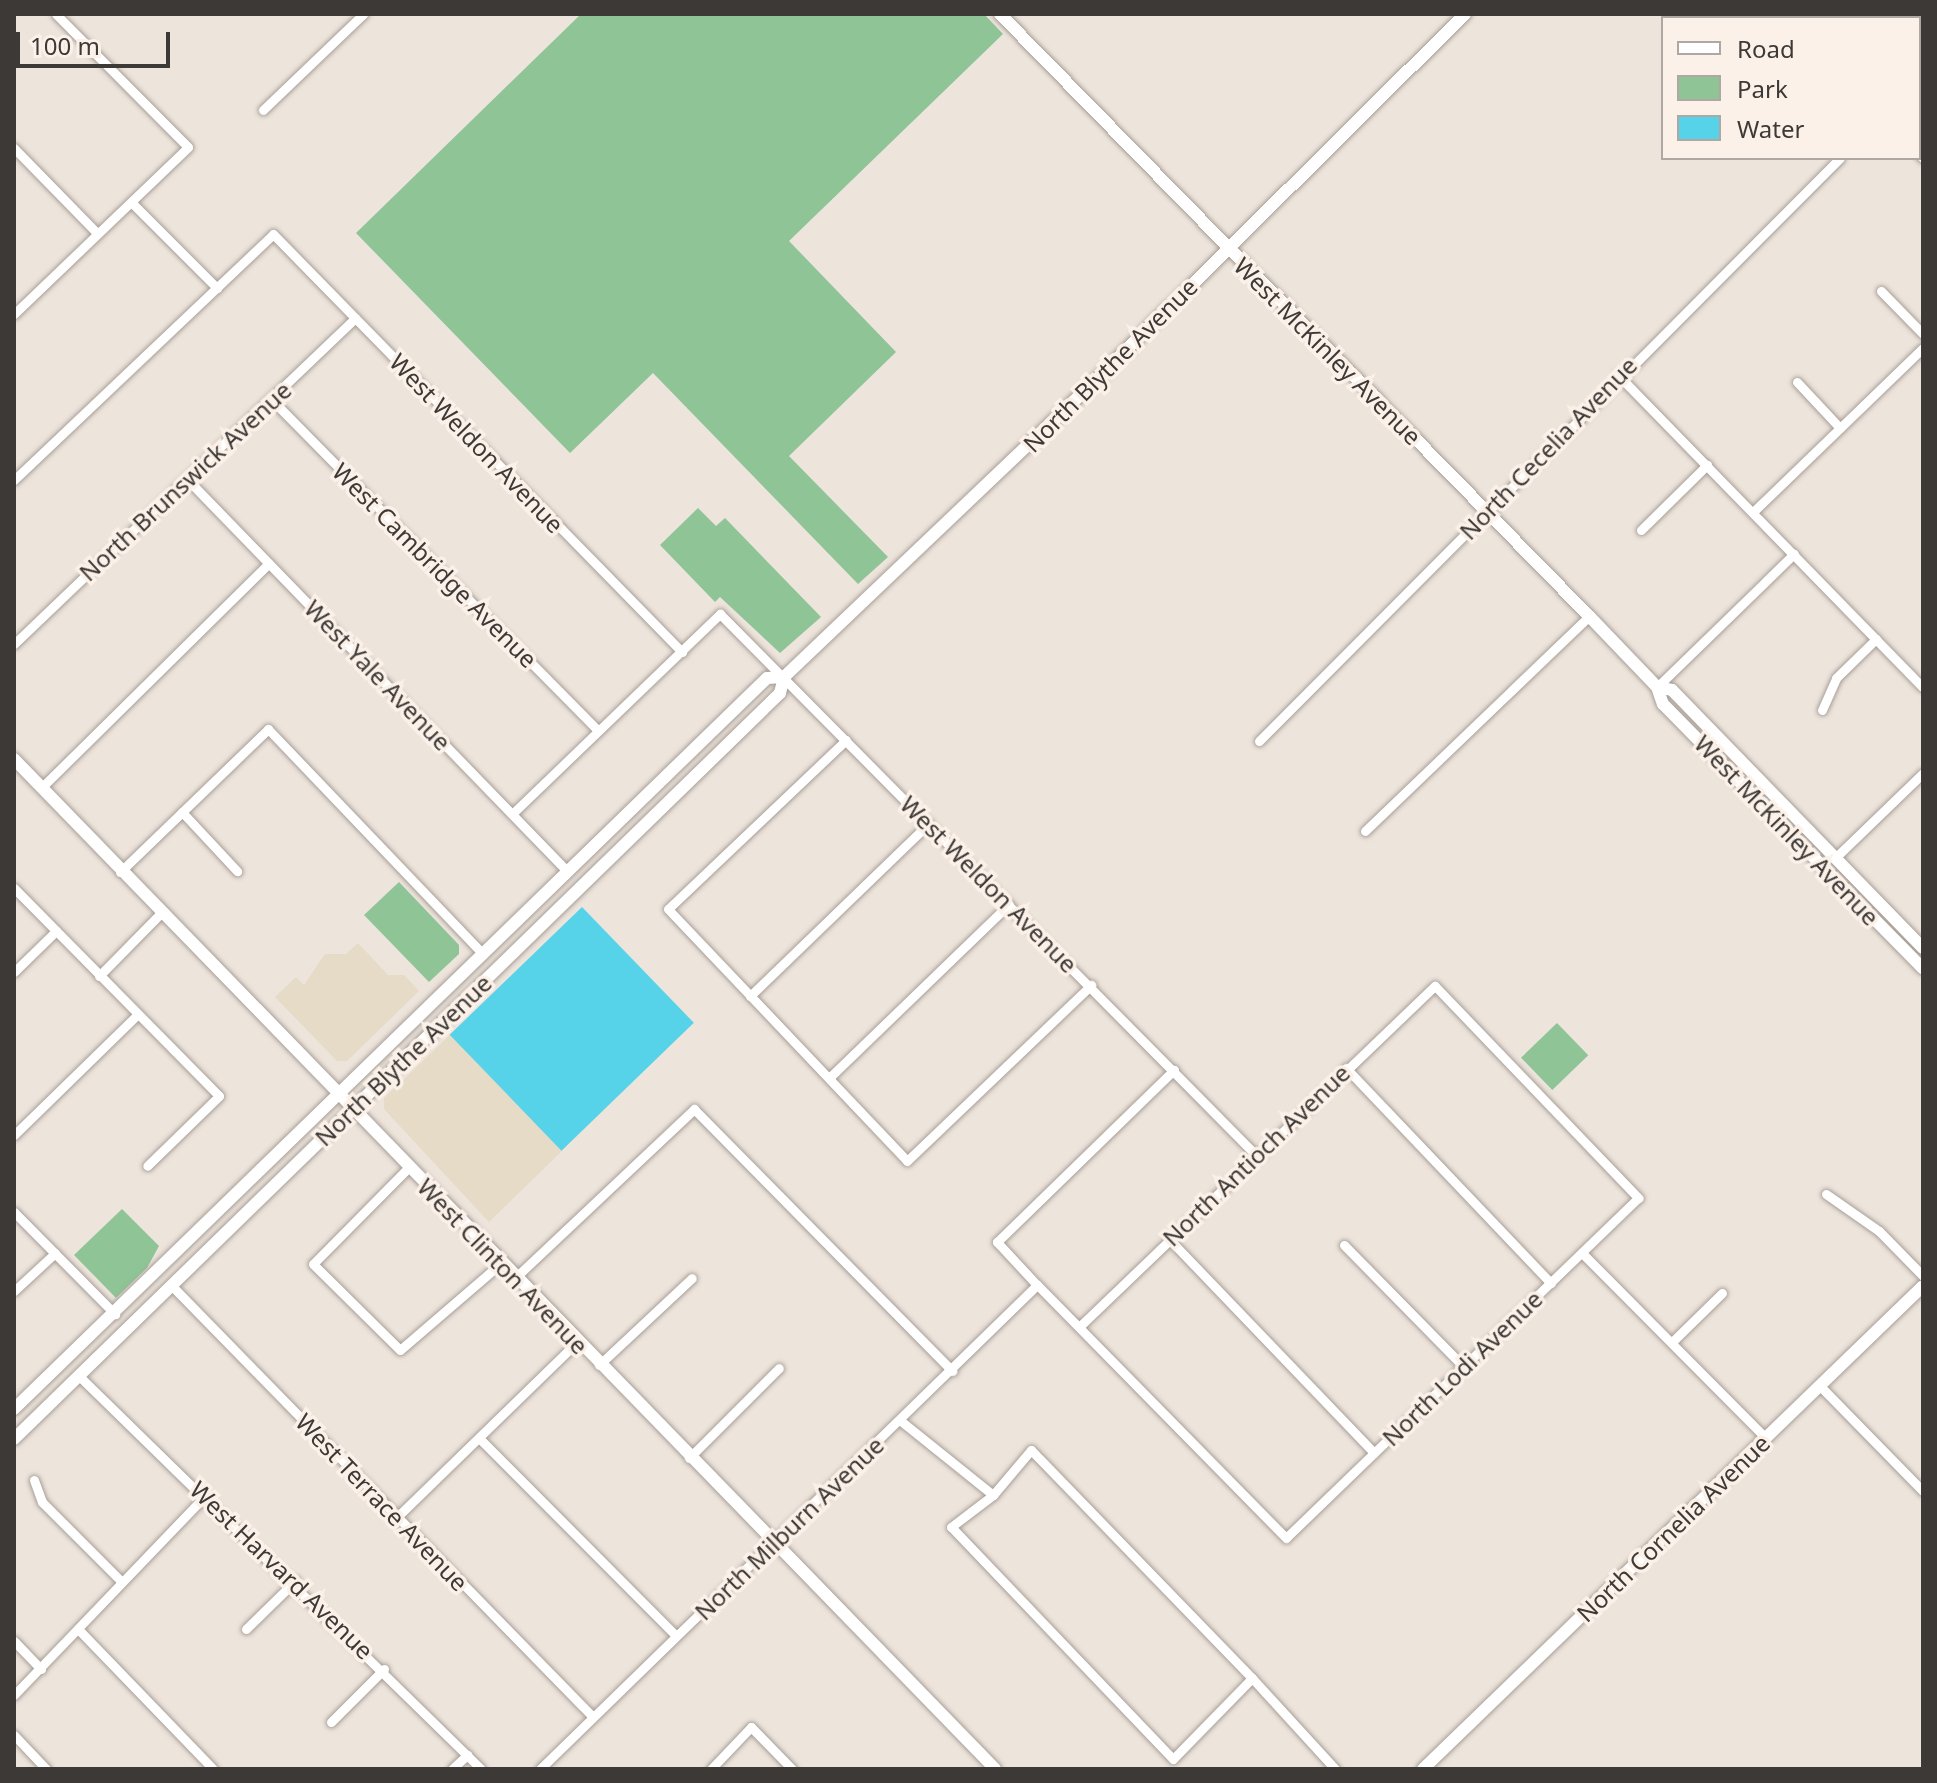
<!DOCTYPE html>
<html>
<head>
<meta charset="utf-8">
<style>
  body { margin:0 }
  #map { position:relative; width:1937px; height:1783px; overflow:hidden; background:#ede4dc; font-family:"Noto Sans",sans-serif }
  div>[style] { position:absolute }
  .commercial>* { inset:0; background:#e6dbc6 }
  .green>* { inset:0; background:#8ec496; transform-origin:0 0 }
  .water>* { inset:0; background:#56d2e9; transform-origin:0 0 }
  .roads { filter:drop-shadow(0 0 2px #a79f97) drop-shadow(0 0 2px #a79f97) }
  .street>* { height:9px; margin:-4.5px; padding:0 4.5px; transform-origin:4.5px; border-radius:4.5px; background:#fff }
  .secondary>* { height:12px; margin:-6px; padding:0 6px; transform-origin:6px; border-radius:6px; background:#fff }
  span { translate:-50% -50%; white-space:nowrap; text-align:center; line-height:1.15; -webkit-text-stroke:7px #fbf1e9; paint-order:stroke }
  .street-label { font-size:24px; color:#3d3936 }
  .frame { position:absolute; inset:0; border:16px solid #3d3936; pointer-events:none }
  .legend { position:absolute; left:1661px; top:16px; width:260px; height:144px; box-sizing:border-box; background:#fbf1e9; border:2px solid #afa7a1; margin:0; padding:10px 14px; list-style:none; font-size:24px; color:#3d3936 }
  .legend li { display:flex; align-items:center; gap:16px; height:40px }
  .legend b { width:40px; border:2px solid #afa7a1 }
  .scale { position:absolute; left:16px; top:32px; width:154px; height:36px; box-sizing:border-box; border:4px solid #3d3936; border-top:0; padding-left:10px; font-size:24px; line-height:28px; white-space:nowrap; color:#3d3936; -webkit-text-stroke:6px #fbf1e9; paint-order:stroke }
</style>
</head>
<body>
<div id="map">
  <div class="commercial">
    <i style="clip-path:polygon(358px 943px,388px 975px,404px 975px,419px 991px,347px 1061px,337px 1061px,275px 997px,296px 977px,304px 985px,325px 954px,346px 954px)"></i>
    <i style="clip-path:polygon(450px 1035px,563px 1150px,489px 1222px,384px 1109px,384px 1098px)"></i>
  </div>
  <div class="green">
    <i style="clip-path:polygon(581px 14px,984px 14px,1003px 34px,789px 241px,896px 352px,789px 456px,888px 557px,858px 584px,653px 373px,570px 453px,356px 233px)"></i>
    <i style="clip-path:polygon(698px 508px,716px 526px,725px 518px,821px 617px,780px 653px,720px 597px,715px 602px,660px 545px)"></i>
    <i style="clip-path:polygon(399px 882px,459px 945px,459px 954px,429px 982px,364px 915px)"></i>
    <i style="left:1557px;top:1023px;width:45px;height:50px;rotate:46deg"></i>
    <i style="clip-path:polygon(122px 1209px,159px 1246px,147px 1268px,116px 1298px,74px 1255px)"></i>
  </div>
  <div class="water">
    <i style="left:582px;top:907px;width:161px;height:184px;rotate:46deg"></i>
  </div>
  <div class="roads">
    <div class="street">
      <i style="left:263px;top:110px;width:139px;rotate:-43.8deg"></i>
      <i style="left:14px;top:148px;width:119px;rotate:45.7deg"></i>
      <i style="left:1919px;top:154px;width:6px;rotate:45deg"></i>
      <i style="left:133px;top:204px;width:119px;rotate:45deg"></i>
      <i style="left:1881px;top:291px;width:60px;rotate:45.7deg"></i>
      <i style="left:14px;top:314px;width:241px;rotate:-43.8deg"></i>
      <i style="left:188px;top:147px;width:187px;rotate:-134.8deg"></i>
      <i style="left:1618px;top:375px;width:436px;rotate:45.7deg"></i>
      <i style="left:1797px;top:382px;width:63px;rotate:46.9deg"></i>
      <i style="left:272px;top:400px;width:462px;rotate:45.4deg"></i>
      <i style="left:187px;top:479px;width:547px;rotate:45.89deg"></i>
      <i style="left:14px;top:480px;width:357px;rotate:-43.5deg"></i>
      <i style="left:273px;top:234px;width:585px;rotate:45.62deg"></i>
      <i style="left:1753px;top:512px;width:236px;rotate:-44deg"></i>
      <i style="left:1641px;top:530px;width:93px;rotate:-44.6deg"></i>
      <i style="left:14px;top:644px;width:472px;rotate:-43.7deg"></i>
      <i style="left:1657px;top:687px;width:191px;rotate:-44.2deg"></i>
      <i style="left:1822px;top:710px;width:35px;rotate:-66deg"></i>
      <i style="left:1836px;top:678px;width:56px;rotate:-44.3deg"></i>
      <i style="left:846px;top:740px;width:245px;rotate:136.5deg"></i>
      <i style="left:668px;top:909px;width:347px;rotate:46.5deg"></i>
      <i style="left:907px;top:1161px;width:255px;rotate:-43.7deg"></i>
      <i style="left:1259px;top:741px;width:823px;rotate:-45.1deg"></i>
      <i style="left:41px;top:788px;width:320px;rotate:-44.6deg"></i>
      <i style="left:182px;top:812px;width:81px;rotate:47deg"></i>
      <i style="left:512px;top:814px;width:289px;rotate:-43.9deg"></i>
      <i style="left:720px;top:614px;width:762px;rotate:45.27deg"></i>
      <i style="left:1365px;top:831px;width:310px;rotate:-43.8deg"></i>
      <i style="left:1835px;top:858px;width:122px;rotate:-44deg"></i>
      <i style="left:120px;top:872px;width:206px;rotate:-44deg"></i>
      <i style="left:268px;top:729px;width:311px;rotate:46.3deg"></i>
      <i style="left:14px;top:888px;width:292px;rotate:45.4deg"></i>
      <i style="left:219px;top:1096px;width:100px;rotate:135.8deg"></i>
      <i style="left:14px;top:972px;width:59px;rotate:-44.3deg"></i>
      <i style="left:99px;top:976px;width:88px;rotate:-45.5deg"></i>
      <i style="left:750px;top:996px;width:248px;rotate:-44deg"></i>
      <i style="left:1346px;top:1068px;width:297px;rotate:46.4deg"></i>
      <i style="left:829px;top:1078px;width:250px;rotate:-44deg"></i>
      <i style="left:14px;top:1135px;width:172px;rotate:-44.3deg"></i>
      <i style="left:409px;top:1167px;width:136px;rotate:134.7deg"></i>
      <i style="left:313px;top:1264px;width:122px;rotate:44.7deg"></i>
      <i style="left:400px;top:1350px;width:133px;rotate:-40.7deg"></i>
      <i style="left:1826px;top:1194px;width:65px;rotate:34.9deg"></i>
      <i style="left:1879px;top:1231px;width:63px;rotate:45.6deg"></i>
      <i style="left:14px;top:1212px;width:144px;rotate:45.3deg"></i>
      <i style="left:1169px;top:1239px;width:296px;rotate:46.2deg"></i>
      <i style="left:1344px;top:1245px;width:170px;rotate:45.5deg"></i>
      <i style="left:1582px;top:1253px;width:261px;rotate:45.2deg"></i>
      <i style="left:516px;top:1277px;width:245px;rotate:-43.3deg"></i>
      <i style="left:694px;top:1109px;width:368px;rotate:45.4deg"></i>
      <i style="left:172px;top:1286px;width:602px;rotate:45.67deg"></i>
      <i style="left:14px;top:1291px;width:56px;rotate:-42.8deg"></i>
      <i style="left:1079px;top:1327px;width:493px;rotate:-43.8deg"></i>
      <i style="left:1435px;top:986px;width:294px;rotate:46.2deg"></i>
      <i style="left:1638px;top:1198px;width:489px;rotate:136deg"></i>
      <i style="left:1286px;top:1538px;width:355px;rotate:-134.5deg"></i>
      <i style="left:1037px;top:1285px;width:59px;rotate:-132.9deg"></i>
      <i style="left:997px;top:1242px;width:247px;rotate:-44.2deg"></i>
      <i style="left:1672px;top:1342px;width:70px;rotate:-44.4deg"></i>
      <i style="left:599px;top:1365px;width:127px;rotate:-43.1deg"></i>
      <i style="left:79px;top:1376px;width:562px;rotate:44.35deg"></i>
      <i style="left:1820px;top:1386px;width:147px;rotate:45.6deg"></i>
      <i style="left:901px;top:1421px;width:118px;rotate:38.8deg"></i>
      <i style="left:479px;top:1438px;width:279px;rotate:45.1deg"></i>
      <i style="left:689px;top:1458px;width:127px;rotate:-45deg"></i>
      <i style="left:34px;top:1480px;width:23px;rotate:70deg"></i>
      <i style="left:42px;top:1502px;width:109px;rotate:45deg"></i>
      <i style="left:397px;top:1517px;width:250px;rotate:-44.2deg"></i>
      <i style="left:78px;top:1629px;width:194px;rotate:46deg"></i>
      <i style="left:246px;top:1629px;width:69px;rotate:-44.4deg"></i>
      <i style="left:14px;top:1641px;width:39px;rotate:46deg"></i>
      <i style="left:1252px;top:1678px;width:113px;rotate:134.3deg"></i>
      <i style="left:1173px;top:1759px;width:321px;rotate:-133.7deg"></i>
      <i style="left:951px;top:1527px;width:53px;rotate:-37.3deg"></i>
      <i style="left:993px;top:1495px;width:59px;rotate:-49.8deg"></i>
      <i style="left:1031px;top:1450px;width:318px;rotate:45.9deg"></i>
      <i style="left:1252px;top:1678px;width:123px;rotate:47.6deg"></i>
      <i style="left:14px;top:1695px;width:277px;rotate:-46.2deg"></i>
      <i style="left:331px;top:1722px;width:75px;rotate:-45deg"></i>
      <i style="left:14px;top:1735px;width:47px;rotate:46.7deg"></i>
      <i style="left:452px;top:1769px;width:21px;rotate:-43deg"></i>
      <i style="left:540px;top:1769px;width:694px;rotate:-44.24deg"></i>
      <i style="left:711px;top:1769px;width:58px;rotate:-46.4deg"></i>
      <i style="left:751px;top:1727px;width:59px;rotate:45.7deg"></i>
    </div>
    <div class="secondary">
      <i style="left:1000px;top:14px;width:842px;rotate:45.63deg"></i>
      <i style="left:1589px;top:616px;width:98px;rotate:46.2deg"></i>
      <i style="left:1657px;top:687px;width:18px;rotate:71deg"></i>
      <i style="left:1663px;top:704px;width:371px;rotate:45.5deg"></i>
      <i style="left:1657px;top:687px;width:15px;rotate:11deg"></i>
      <i style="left:1672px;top:690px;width:360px;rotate:45.8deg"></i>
      <i style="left:14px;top:759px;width:1408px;rotate:45.83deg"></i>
      <i style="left:14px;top:1409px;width:1049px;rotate:-44.15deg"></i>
      <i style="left:767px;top:678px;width:17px;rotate:-3deg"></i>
      <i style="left:14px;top:1439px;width:1069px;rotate:-44.24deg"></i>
      <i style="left:780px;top:693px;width:16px;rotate:-76deg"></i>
      <i style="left:784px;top:677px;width:446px;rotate:-43.6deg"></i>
      <i style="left:1107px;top:369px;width:504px;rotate:-44.76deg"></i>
      <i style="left:1423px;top:1769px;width:695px;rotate:-44.01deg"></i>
    </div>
  </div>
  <div class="street-label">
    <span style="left:1328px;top:351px;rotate:45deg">West McKinley Avenue</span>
    <span style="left:1110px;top:365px;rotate:-45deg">North Blythe Avenue</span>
    <span style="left:477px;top:443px;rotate:46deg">West Weldon Avenue</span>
    <span style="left:1548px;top:448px;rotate:-46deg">North Cecelia Avenue</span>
    <span style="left:185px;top:481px;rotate:-43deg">North Brunswick Avenue</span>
    <span style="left:435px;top:565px;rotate:45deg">West Cambridge Avenue</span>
    <span style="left:378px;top:675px;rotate:46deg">West Yale Avenue</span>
    <span style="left:1787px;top:830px;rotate:46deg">West McKinley Avenue</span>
    <span style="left:989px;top:884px;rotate:45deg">West Weldon Avenue</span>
    <span style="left:403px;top:1060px;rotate:-44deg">North Blythe Avenue</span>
    <span style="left:1256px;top:1155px;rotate:-44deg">North Antioch Avenue</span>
    <span style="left:503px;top:1266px;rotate:46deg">West Clinton Avenue</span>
    <span style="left:1462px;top:1368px;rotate:-44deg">North Lodi Avenue</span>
    <span style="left:382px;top:1502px;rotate:46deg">West Terrace Avenue</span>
    <span style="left:789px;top:1528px;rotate:-44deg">North Milburn Avenue</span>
    <span style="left:1673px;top:1528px;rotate:-44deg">North Cornelia Avenue</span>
    <span style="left:282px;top:1570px;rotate:44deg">West Harvard Avenue</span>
  </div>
  <div class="frame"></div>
  <ul class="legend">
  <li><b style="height:10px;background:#fff"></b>Road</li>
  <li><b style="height:22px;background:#8ec496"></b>Park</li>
  <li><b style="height:22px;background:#56d2e9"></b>Water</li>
  </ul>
  <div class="scale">100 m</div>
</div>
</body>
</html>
